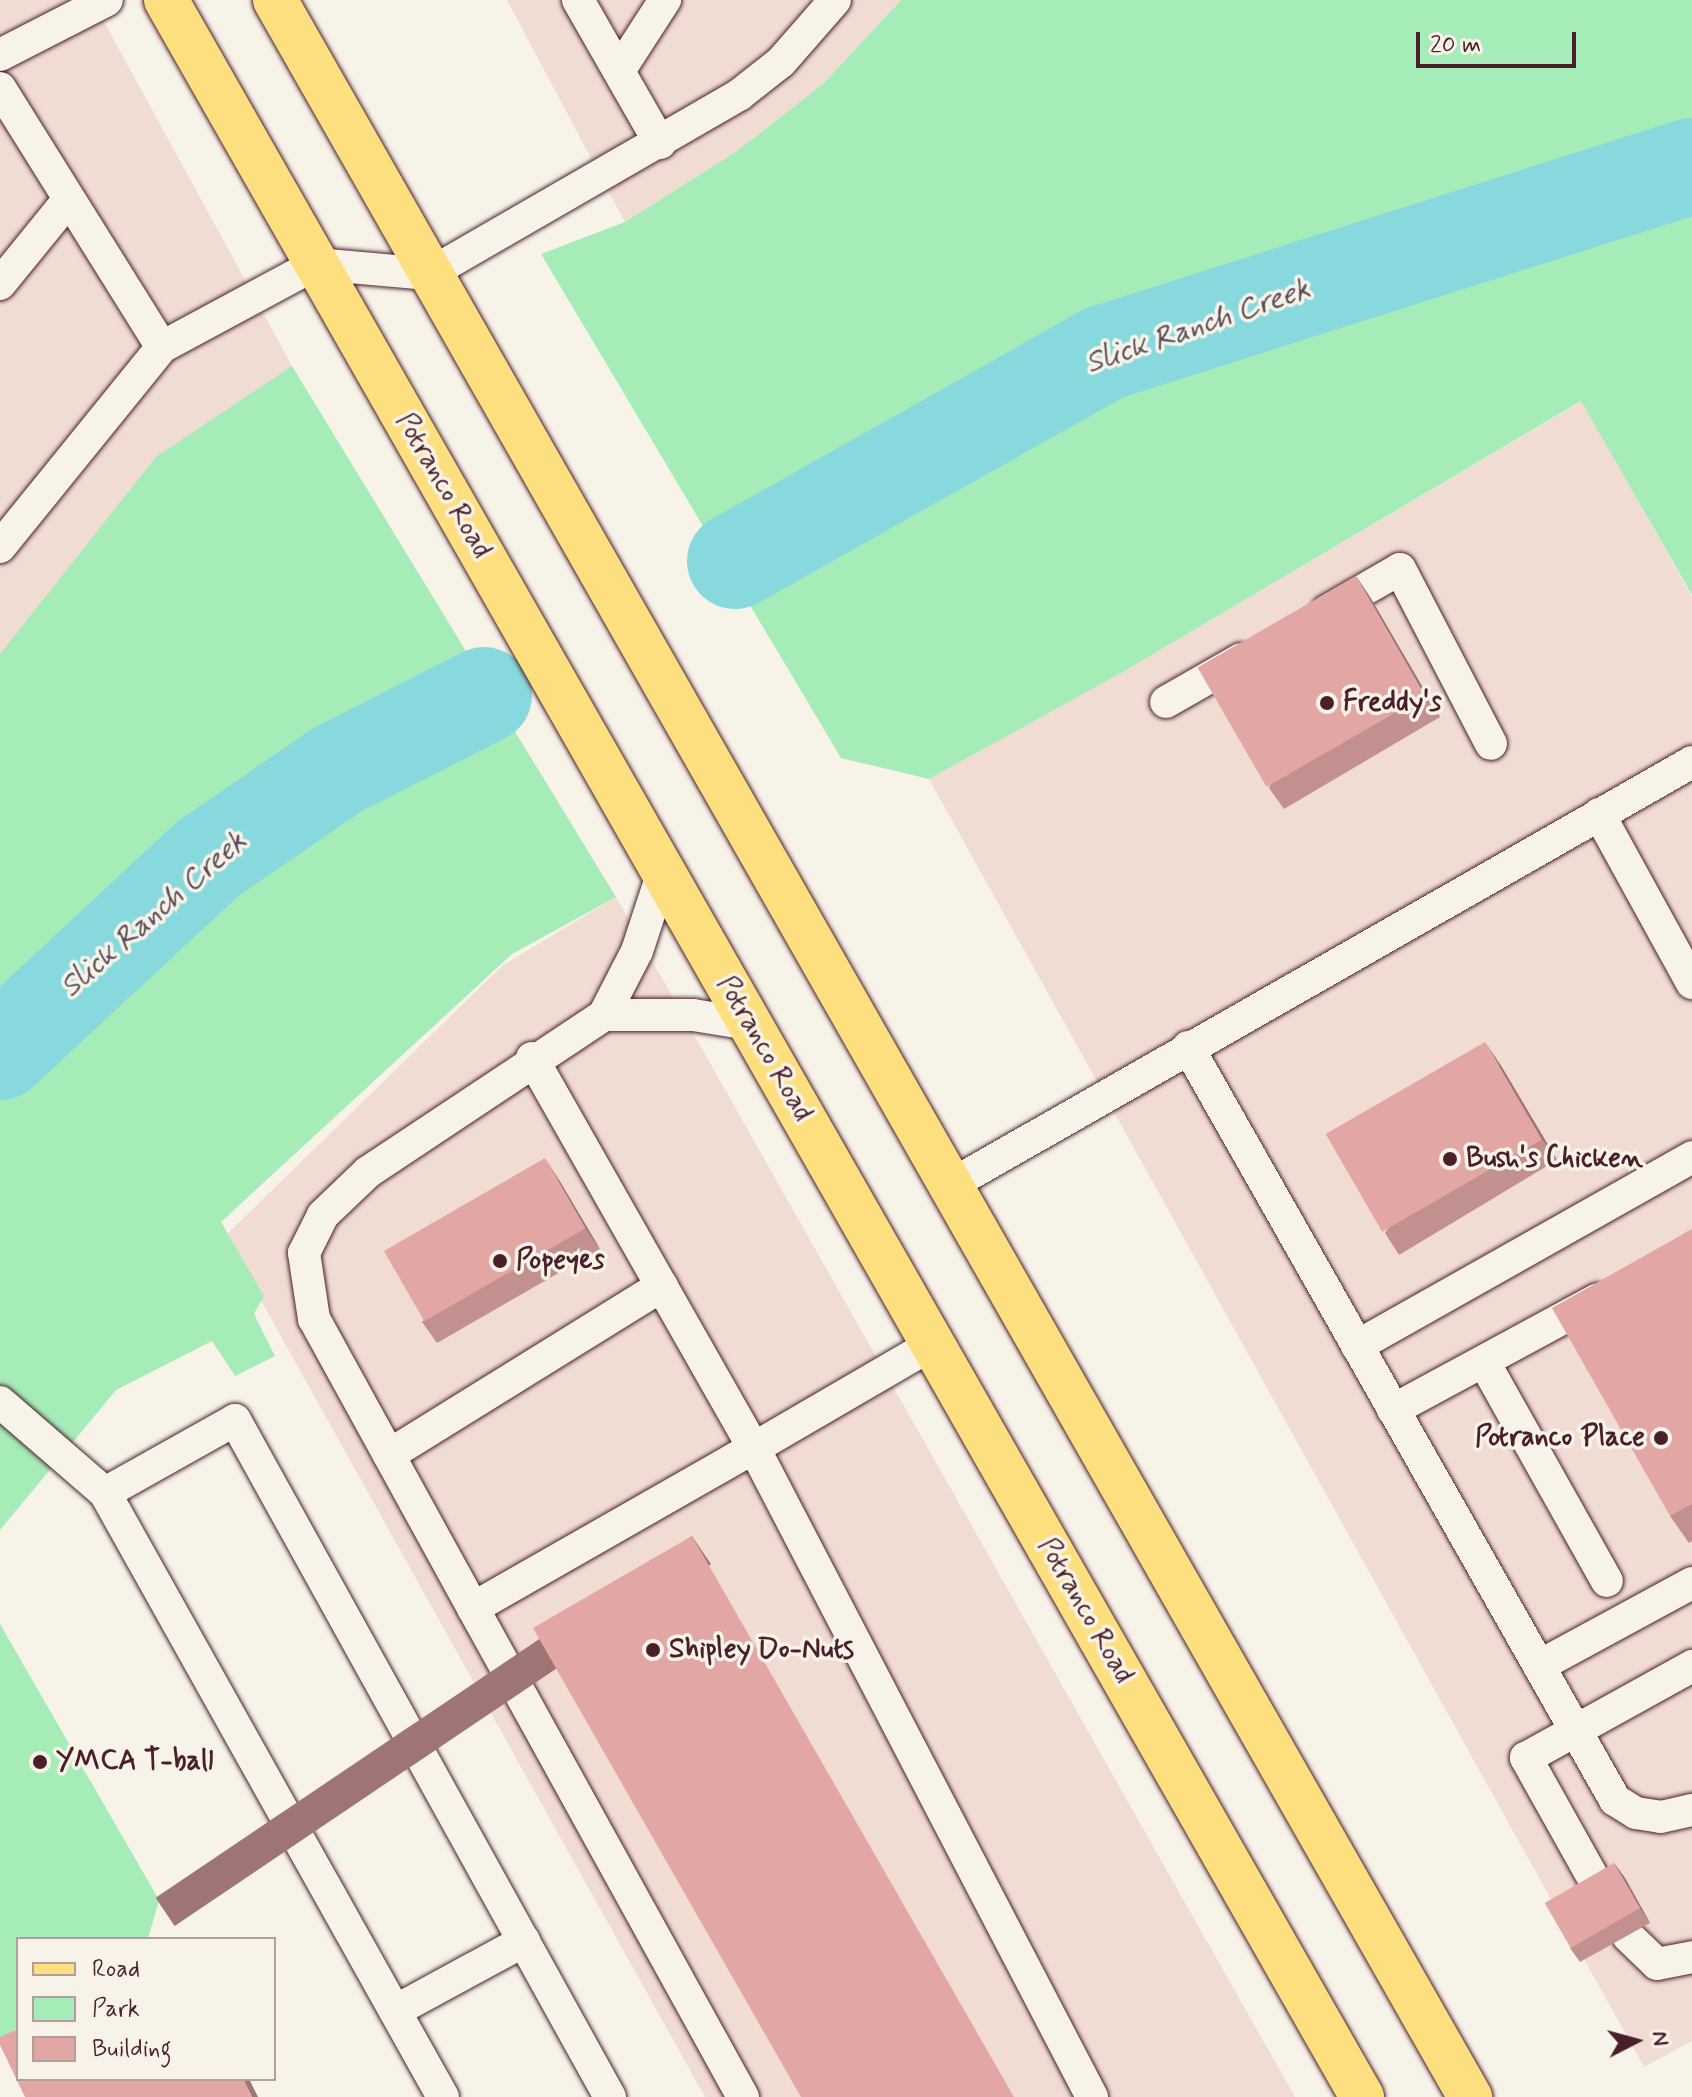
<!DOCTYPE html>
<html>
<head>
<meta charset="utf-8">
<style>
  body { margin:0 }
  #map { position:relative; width:1692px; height:2097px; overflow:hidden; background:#f7f3e8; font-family:Mynerve,sans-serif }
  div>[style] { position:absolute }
  .built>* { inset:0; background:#f1dcd4 }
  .green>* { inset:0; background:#a6ecb8 }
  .river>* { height:96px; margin:-48px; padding:0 48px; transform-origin:48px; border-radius:48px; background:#88d9de }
  .roads { filter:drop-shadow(0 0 2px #4a1f2b) drop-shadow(0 0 2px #4a1f2b) }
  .service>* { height:32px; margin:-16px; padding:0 16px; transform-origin:16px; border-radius:16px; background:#f7f3e8 }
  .primary>* { height:44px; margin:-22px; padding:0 22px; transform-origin:22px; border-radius:22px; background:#fedf80 }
  .wall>* { inset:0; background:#c2908e }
  .shaded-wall>* { inset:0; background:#9e7574; transform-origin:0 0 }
  .building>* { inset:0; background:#e2a7a5; transform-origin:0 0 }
  .dots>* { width:22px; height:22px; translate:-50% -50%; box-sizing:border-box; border:4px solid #f7f3e8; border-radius:50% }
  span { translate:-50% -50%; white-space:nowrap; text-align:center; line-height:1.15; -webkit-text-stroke:7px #f7f3e8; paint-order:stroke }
  .street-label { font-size:28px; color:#4a1f2b }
  .poi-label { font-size:28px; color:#4a1f2b; font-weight:700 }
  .left { translate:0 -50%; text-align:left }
  .right { translate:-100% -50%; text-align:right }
  .water-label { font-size:30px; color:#5a4e58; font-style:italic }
  .legend { position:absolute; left:16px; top:1937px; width:260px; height:144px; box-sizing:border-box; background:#f7f3e8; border:2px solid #b29e9c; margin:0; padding:10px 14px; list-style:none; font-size:24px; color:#4a1f2b }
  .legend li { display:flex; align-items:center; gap:16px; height:40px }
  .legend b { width:40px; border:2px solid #b29e9c }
  .north { position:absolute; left:1596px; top:2001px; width:80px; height:80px; -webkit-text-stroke:6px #f7f3e8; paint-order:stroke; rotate:84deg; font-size:22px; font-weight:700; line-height:32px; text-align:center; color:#4a1f2b }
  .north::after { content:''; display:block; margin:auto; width:28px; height:36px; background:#4a1f2b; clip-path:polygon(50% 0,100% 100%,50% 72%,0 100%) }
  .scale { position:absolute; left:1416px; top:32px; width:160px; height:36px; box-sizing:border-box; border:4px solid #4a1f2b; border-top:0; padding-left:10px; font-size:24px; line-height:28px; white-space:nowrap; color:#4a1f2b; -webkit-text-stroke:6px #f7f3e8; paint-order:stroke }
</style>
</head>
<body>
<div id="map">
  <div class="built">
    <i style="clip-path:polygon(0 0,92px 0,292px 366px,0 701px)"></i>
    <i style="clip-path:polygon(507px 0,901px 0,823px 84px,737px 151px,625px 222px)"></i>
    <i style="clip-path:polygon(1582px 401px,1692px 597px,1692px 2041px,1644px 2067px,929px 779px,1123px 672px)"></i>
    <i style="clip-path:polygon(616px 897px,1295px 2097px,705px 2097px,225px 1236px,502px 966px)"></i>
  </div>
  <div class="green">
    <i style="clip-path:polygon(901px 0,1692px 0,1692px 595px,1581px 401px,1123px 672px,929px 779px,841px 758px,541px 254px,625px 222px,737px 151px,823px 84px)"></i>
    <i style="clip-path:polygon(292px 366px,616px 897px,512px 954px,221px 1222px,264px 1296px,254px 1314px,275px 1356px,235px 1376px,212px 1341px,116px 1390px,0 1530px,0 654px,156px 457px)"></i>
    <i style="clip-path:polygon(0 1624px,159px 1900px,148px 1939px,18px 1939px,18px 2028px,0 2039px)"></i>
  </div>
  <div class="river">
    <i style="left:735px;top:561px;width:424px;rotate:-29.4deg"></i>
    <i style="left:1104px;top:353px;width:617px;rotate:-17.64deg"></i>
    <i style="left:0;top:1052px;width:285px;rotate:-42.9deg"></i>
    <i style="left:209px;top:858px;width:155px;rotate:-34.5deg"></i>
    <i style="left:337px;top:770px;width:165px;rotate:-27deg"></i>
  </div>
  <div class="roads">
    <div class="service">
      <i style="left:578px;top:0;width:165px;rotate:60.2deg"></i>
      <i style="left:0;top:55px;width:120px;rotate:-27.2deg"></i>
      <i style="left:619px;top:71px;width:85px;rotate:-57.1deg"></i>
      <i style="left:0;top:88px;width:305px;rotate:58deg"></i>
      <i style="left:0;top:284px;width:109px;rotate:-50.9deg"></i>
      <i style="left:0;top:547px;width:257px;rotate:-51deg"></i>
      <i style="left:162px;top:347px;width:175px;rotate:-28.3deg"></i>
      <i style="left:316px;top:264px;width:113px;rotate:5.1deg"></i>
      <i style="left:429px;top:274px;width:358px;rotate:-30deg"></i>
      <i style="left:739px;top:95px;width:53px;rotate:-38.2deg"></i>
      <i style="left:781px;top:62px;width:82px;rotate:-48.9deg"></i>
      <i style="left:1327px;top:611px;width:84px;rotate:-29.9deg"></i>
      <i style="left:1400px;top:569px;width:197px;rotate:62.5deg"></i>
      <i style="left:1166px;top:702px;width:86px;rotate:-29.8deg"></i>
      <i style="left:1599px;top:814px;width:193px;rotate:61.2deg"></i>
      <i style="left:604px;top:1015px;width:89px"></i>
      <i style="left:693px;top:1015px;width:58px;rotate:9deg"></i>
      <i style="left:1188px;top:1047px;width:866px;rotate:60.44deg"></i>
      <i style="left:1615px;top:1800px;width:25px;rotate:32deg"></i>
      <i style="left:1636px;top:1813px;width:25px;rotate:9deg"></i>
      <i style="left:1661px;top:1817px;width:32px;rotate:-13deg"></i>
      <i style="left:532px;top:1058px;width:449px;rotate:60.4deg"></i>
      <i style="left:754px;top:1448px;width:207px;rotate:-30.2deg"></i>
      <i style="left:947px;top:1187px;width:858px;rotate:-29.7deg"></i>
      <i style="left:1357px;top:1346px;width:385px;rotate:-29.4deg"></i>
      <i style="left:1484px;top:1362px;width:251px;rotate:60.7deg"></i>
      <i style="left:0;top:1402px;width:139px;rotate:40.9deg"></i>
      <i style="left:105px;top:1493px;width:692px;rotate:60.77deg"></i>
      <i style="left:1393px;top:1410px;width:233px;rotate:-28.4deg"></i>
      <i style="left:389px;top:1455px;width:321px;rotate:-31.8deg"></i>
      <i style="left:105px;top:1493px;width:149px;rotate:-29.3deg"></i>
      <i style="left:235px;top:1420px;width:774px;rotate:61.02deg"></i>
      <i style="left:473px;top:1608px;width:330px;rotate:-118.8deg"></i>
      <i style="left:314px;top:1319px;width:67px;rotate:-98.6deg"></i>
      <i style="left:304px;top:1253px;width:42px;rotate:-63.4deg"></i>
      <i style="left:323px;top:1215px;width:62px;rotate:-43.7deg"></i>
      <i style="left:368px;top:1172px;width:283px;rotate:-33.6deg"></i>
      <i style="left:604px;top:1015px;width:72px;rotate:-62.7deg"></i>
      <i style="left:637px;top:951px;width:83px;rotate:-71.8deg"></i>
      <i style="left:1539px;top:1666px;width:174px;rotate:-28.5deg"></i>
      <i style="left:1601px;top:1892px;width:154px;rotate:-119.2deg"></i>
      <i style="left:1526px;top:1758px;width:190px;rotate:-29deg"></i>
      <i style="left:1628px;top:1936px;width:40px;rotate:44deg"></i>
      <i style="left:1657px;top:1964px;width:36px;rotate:-11deg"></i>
      <i style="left:395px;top:2011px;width:147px;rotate:-28.5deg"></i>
      <i style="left:743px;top:2097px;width:559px;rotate:-118.91deg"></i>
      <i style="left:473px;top:1608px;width:323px;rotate:-29.7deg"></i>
      <i style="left:754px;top:1448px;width:732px;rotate:62.49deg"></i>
    </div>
    <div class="primary">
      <i style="left:166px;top:0;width:2414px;rotate:60.3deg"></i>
      <i style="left:275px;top:0;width:2414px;rotate:60.32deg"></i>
    </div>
  </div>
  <div class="wall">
    <i style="clip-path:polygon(1356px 576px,1370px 597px,1440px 717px,1284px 809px,1269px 788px)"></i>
    <i style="clip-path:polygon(1500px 1064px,1557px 1160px,1399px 1255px,1385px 1233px)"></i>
    <i style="clip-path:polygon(559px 1180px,600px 1249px,437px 1343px,422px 1322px)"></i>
    <i style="clip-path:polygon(1692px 1229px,1692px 1541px,1689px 1543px,1670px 1516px)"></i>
    <i style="clip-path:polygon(1614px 1863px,1625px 1878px,1650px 1923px,1580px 1962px,1570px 1948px)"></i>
  </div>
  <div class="shaded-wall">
    <i style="clip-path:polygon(1356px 576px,1370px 597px,1440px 717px,1425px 696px)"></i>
    <i style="clip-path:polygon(1485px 1042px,1500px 1064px,1557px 1160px,1542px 1139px)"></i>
    <i style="clip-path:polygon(545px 1158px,559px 1180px,600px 1249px,585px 1228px)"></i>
    <i style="left:692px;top:1536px;width:34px;height:647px;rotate:56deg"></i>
    <i style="clip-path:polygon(1614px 1863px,1625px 1878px,1650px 1923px,1640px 1908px)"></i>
    <i style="clip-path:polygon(243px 2079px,249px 2079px,258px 2097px,252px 2097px)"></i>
  </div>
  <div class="building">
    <i style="left:1356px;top:576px;width:138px;height:183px;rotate:60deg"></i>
    <i style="left:1485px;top:1042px;width:113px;height:184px;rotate:60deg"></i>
    <i style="left:545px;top:1158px;width:81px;height:186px;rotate:60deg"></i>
    <i style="clip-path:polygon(1692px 1229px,1692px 1504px,1670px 1516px,1552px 1308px)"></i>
    <i style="clip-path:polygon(692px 1536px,1014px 2097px,801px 2097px,533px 1628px)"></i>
    <i style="left:1614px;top:1863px;width:52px;height:80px;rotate:60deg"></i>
    <i style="clip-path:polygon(18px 2029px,18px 2079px,243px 2079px,252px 2097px,25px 2097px,0 2045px,0 2037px)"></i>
  </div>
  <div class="dots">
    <i style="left:1327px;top:703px;background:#4a1f2b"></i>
    <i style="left:1450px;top:1159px;background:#4a1f2b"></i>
    <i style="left:500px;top:1261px;background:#4a1f2b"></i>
    <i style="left:1661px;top:1438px;background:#4a1f2b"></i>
    <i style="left:653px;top:1650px;background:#4a1f2b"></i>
    <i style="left:40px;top:1762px;background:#4a1f2b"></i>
  </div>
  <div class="street-label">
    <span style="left:443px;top:486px;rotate:60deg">Potranco Road</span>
    <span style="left:764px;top:1049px;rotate:60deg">Potranco Road</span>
    <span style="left:1085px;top:1611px;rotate:60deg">Potranco Road</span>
  </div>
  <div class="poi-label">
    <span class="left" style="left:1343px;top:703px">Freddy's</span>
    <span class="left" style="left:1466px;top:1159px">Bush's Chicken</span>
    <span class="left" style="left:516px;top:1261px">Popeyes</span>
    <span class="right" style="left:1645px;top:1438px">Potranco Place</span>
    <span class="left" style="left:669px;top:1650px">Shipley Do-Nuts</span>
    <span class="left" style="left:56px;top:1762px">YMCA T-ball</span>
  </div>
  <div class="water-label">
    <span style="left:1198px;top:327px;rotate:-19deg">Slick Ranch Creek</span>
    <span style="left:154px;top:915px;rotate:-41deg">Slick Ranch Creek</span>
  </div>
  <ul class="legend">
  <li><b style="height:10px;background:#fedf80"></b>Road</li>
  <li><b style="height:22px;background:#a6ecb8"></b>Park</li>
  <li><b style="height:22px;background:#e2a7a5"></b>Building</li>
  </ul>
  <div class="north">N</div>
  <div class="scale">20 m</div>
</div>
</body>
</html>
